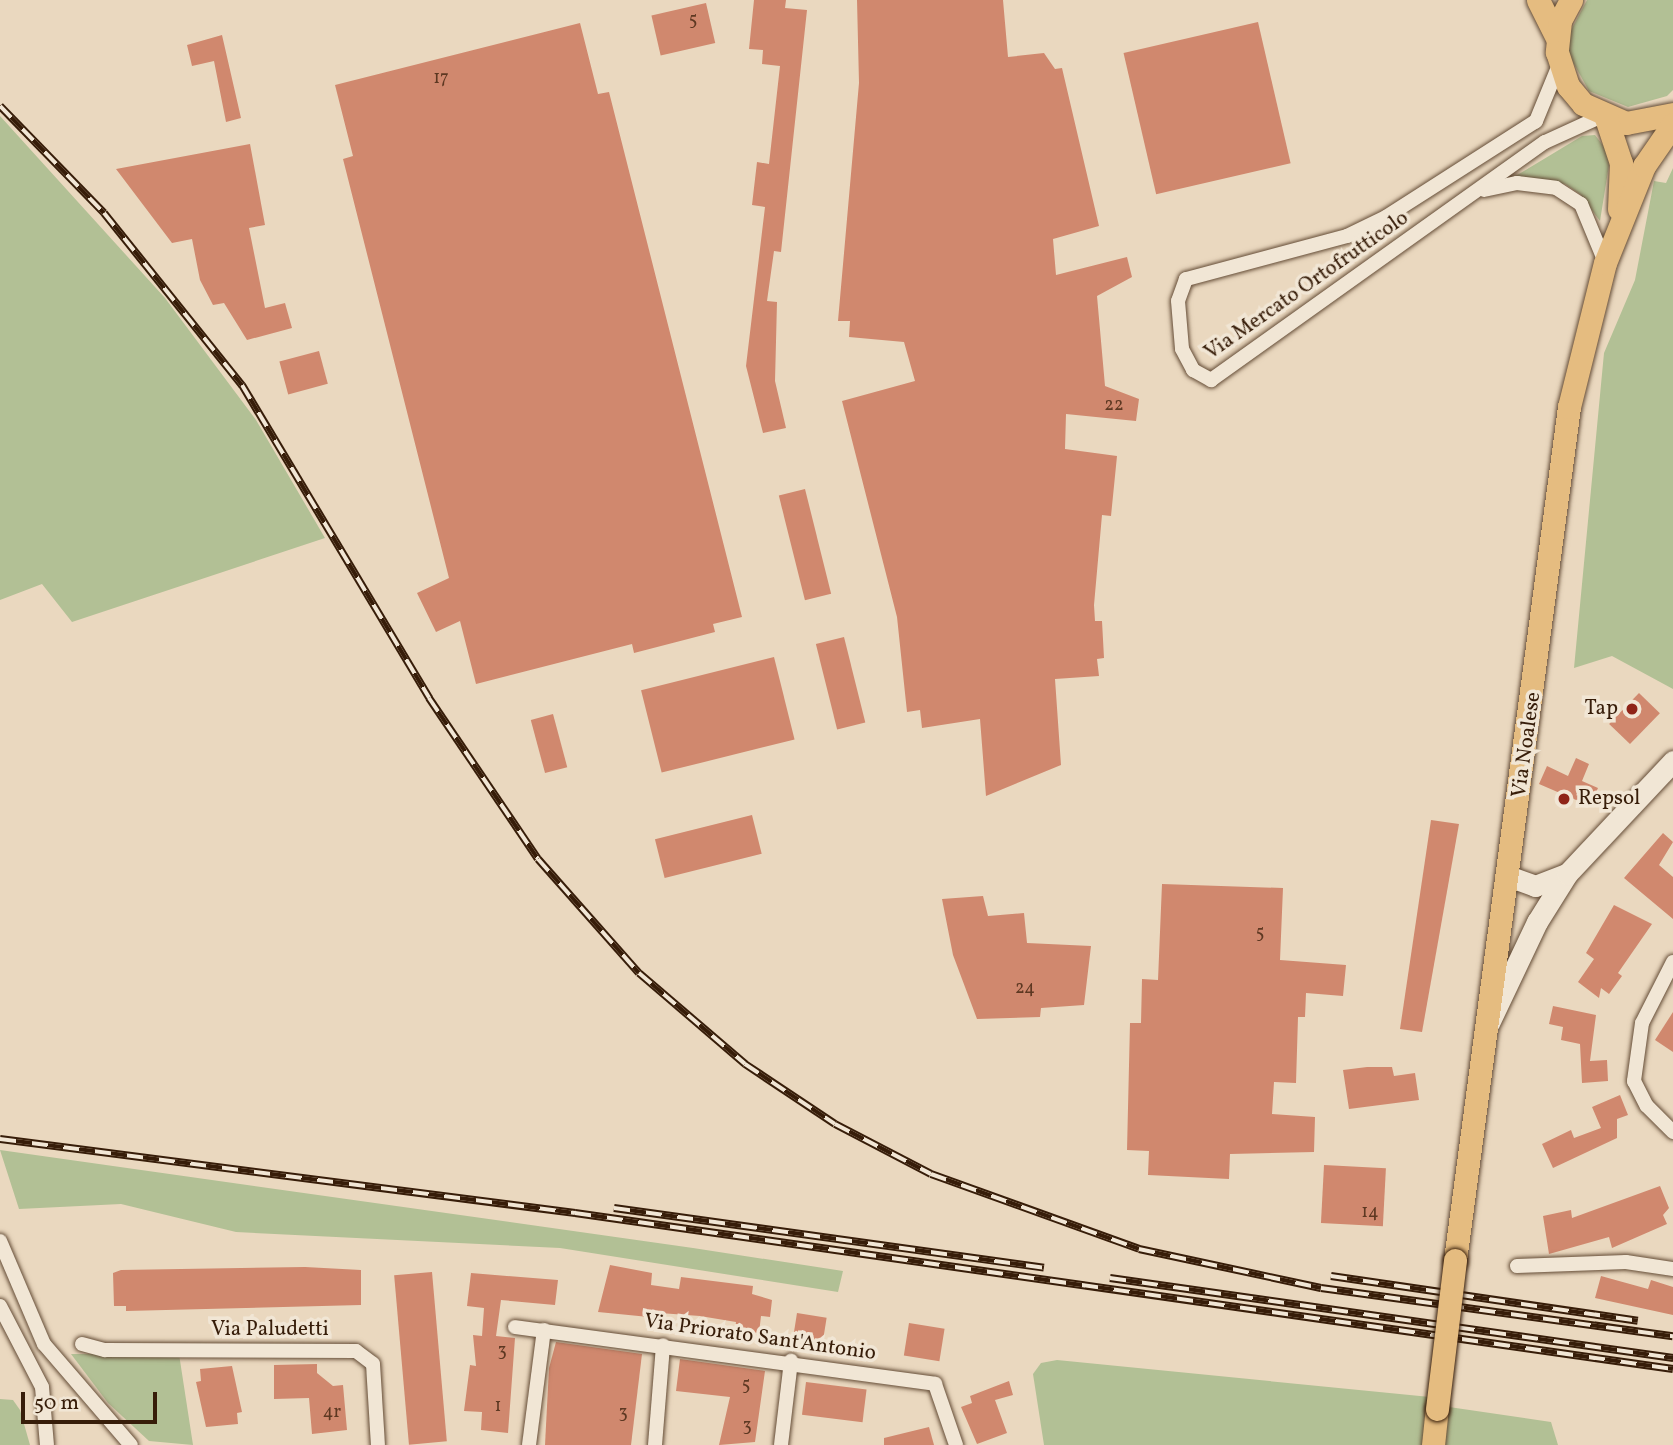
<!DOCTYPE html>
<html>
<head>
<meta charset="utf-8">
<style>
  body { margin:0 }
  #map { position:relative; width:1673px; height:1445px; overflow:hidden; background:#ead8bf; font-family:Vollkorn,serif }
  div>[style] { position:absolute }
  .green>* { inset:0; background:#b2c095 }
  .building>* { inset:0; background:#d0886e; transform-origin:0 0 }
  .roads { filter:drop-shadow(0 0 2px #644c36) drop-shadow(0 0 2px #644c36) }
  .minor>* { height:14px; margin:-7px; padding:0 7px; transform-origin:7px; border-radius:7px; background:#f1e6d5 }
  .secondary>* { height:21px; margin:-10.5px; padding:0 10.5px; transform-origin:10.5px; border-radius:10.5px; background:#f1e6d5 }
  .primary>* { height:23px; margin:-11.5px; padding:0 11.5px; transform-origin:11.5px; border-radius:11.5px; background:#e5bc80 }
  .rail>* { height:8px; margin-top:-4px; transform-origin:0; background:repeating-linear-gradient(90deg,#f1e6d5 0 16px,#371d09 0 32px); box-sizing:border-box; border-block:2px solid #371d09 }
  .bridges { filter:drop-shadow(0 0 2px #371d09) drop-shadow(0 0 2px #371d09) }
  .primary-bridge>* { height:23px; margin:-11.5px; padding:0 11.5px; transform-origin:11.5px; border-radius:11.5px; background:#e5bc80 }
  .dots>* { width:19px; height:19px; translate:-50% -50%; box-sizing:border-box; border:4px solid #f1e6d5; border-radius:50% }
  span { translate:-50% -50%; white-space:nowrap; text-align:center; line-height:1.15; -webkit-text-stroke:7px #f1e6d5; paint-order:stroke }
  .number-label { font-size:18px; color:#5d3822 }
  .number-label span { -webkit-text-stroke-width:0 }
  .street-label { font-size:21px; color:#371d09 }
  .poi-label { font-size:21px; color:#371d09 }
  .right { translate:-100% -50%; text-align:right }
  .left { translate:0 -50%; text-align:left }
  .scale { position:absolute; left:21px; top:1392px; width:136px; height:32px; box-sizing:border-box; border:4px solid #371d09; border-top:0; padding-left:9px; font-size:21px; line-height:24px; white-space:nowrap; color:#371d09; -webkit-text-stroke:5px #f1e6d5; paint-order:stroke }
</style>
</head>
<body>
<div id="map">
  <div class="green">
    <i style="clip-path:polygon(1587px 0,1673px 0,1673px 90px,1667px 96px,1628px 107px,1589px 91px,1569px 55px,1569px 34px)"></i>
    <i style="clip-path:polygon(0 116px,165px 298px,256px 420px,325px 538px,72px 622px,42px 584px,0 600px)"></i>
    <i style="clip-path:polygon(1595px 135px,1608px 152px,1609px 165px,1600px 221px,1580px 194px,1565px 184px,1514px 177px,1582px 136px)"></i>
    <i style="clip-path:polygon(1673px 168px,1673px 689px,1612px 656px,1574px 668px,1604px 353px,1635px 280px,1654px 181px,1666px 183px)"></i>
    <i style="clip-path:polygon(0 1150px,693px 1248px,843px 1271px,838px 1292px,560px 1248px,236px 1232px,121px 1204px,19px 1209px)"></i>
    <i style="clip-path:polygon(71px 1354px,179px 1354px,193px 1445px,149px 1441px,108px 1403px)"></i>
    <i style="clip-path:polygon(1057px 1360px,1430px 1397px,1424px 1445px,1044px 1445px,1033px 1374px,1041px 1363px)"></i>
    <i style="clip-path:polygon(0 1399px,13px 1400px,20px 1410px,30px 1445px,0 1445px)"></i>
    <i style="clip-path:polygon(1449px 1407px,1551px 1422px,1558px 1445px,1444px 1445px)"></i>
  </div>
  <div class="building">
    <i style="clip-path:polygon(754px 0,786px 0,785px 8px,807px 10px,781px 252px,774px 251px,767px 301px,777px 302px,775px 381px,786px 428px,763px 433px,746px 366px,765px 207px,752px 205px,757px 162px,769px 164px,780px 66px,762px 64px,763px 50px,749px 49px)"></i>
    <i style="clip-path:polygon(857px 0,1003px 0,1008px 57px,1044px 53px,1055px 69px,1062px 68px,1099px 226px,1053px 239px,1056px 275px,1127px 257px,1132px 277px,1097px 296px,1105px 386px,1139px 399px,1136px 421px,1066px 414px,1065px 449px,1117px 456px,1111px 516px,1102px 515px,1094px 605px,1095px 621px,1102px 621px,1104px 658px,1097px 659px,1099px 676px,1055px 679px,1061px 765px,986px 796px,980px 719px,922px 728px,920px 710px,907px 712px,897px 617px,842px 401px,915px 381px,904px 342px,849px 337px,850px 321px,838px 321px,859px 83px)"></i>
    <i style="left:706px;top:3px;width:41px;height:56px;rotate:77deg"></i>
    <i style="left:1258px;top:22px;width:145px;height:138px;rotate:77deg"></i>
    <i style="clip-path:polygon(580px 23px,598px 94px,609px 92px,742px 617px,713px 624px,715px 632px,634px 653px,632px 644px,476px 684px,460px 621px,436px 632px,417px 593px,449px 578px,343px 159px,353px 156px,335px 85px)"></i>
    <i style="clip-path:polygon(222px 35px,241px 118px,226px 122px,214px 61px,192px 66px,187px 45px)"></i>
    <i style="clip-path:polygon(250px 144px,265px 225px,249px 228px,265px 308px,285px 303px,292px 328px,247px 340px,224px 303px,213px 305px,200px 280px,192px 239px,172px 243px,116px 169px)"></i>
    <i style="left:319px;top:351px;width:34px;height:41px;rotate:75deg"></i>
    <i style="left:805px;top:489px;width:108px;height:27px;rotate:76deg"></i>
    <i style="left:844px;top:637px;width:88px;height:29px;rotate:76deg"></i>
    <i style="left:774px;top:657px;width:85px;height:137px;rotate:76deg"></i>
    <i style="left:1639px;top:693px;width:29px;height:43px;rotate:44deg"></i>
    <i style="left:553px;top:714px;width:55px;height:23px;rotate:75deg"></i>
    <i style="clip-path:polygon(1576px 758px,1589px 764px,1582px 781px,1598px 788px,1590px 806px,1539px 784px,1547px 766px,1568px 776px)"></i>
    <i style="left:752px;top:815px;width:40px;height:100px;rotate:76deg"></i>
    <i style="clip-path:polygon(1431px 820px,1459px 824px,1422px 1032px,1400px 1029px)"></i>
    <i style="clip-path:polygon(1663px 833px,1673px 842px,1659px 865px,1673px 877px,1673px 919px,1624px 878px)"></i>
    <i style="clip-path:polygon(1162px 884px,1283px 888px,1280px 960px,1346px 965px,1343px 996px,1306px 993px,1305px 1017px,1298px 1017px,1296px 1083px,1274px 1082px,1272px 1114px,1315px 1117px,1314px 1152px,1230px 1154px,1229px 1179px,1148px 1175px,1149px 1151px,1127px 1150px,1130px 1023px,1141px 1023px,1142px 979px,1158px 980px)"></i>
    <i style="clip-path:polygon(983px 896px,988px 916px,1024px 913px,1027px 943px,1091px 946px,1084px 1005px,1041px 1008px,1040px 1017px,977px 1019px,953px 955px,942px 899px)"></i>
    <i style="clip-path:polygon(1614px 905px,1652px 924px,1618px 973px,1622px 976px,1609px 994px,1601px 988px,1599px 998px,1578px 982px,1594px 959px,1586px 953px)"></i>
    <i style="clip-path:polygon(1553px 1006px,1596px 1015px,1590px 1061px,1607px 1060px,1608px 1081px,1582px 1083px,1580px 1044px,1561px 1040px,1563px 1027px,1549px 1024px)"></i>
    <i style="clip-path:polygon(1673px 1012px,1673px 1052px,1655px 1040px)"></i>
    <i style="clip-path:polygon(1367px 1067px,1392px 1067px,1394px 1076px,1415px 1073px,1419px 1100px,1349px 1109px,1343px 1070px)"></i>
    <i style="clip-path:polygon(1620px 1095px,1628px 1115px,1617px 1119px,1617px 1138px,1553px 1168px,1542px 1144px,1571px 1130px,1574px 1138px,1601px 1128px,1592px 1107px)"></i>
    <i style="left:1324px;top:1165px;width:62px;height:58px;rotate:3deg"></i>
    <i style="clip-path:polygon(1660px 1186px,1669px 1208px,1663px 1215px,1667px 1224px,1612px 1248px,1609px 1237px,1549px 1254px,1543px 1216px,1571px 1210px,1572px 1218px)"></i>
    <i style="clip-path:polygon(610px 1265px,652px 1273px,651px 1285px,679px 1289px,681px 1277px,753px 1286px,752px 1294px,772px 1300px,770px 1317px,761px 1316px,759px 1333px,735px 1330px,736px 1322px,700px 1316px,660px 1313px,659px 1318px,598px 1312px)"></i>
    <i style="clip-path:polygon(305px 1267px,361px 1270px,361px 1305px,126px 1311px,126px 1306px,114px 1306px,113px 1273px,121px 1270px)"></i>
    <i style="left:432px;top:1272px;width:170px;height:38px;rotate:85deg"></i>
    <i style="clip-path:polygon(471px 1273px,558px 1280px,555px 1305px,501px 1300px,496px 1336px,515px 1338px,508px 1433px,481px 1430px,482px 1412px,464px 1411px,470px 1365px,476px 1366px,473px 1335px,482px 1336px,484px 1308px,467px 1306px)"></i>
    <i style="clip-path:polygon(1601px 1276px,1648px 1289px,1651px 1280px,1673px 1287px,1673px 1315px,1595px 1298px)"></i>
    <i style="left:797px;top:1313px;width:30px;height:26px;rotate:9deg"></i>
    <i style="left:909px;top:1323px;width:36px;height:33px;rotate:9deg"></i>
    <i style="clip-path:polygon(556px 1342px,642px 1354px,631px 1445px,545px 1445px,549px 1368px)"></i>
    <i style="clip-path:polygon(680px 1359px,765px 1371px,755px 1442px,719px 1445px,730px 1397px,676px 1391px)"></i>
    <i style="clip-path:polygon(317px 1364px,317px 1373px,333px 1386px,343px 1385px,347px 1430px,312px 1434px,309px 1398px,274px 1399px,274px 1365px)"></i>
    <i style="clip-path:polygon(232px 1366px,242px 1412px,237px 1413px,238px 1424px,206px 1427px,196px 1382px,201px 1381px,200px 1369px)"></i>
    <i style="clip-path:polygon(1009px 1381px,1013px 1395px,995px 1400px,1007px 1433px,977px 1444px,961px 1407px,972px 1403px,970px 1396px)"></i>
    <i style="left:806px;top:1382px;width:61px;height:33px;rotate:7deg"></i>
    <i style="clip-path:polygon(929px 1427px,934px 1445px,884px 1445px,884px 1438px)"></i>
  </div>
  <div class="roads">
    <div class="minor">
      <i style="left:1559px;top:65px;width:61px;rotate:112.3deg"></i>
      <i style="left:1536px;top:121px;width:178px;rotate:147.4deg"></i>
      <i style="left:1386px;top:217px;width:43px;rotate:154deg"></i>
      <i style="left:1347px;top:236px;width:167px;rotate:165deg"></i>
      <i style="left:1186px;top:279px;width:23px;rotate:110deg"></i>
      <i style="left:1178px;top:301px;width:48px;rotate:85.2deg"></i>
      <i style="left:1182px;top:349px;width:24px;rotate:62deg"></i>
      <i style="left:1193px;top:370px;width:21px;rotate:29deg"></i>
      <i style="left:1211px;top:380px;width:410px;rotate:-35.5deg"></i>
      <i style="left:1545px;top:142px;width:63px;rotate:-24.5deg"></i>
      <i style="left:1484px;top:190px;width:34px;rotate:-12deg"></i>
      <i style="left:1517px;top:183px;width:39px;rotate:7deg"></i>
      <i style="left:1556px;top:188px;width:30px;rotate:33deg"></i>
      <i style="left:1581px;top:204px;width:63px;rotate:67.5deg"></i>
      <i style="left:1673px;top:962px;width:68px;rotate:116.9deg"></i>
      <i style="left:1642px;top:1023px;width:59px;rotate:97.9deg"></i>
      <i style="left:1634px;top:1081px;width:28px;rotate:63deg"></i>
      <i style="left:1647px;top:1106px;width:37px;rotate:45deg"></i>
      <i style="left:0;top:1241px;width:112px;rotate:66.9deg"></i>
      <i style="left:44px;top:1344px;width:133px;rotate:49.3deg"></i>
      <i style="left:1517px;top:1266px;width:109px;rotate:-2.1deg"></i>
      <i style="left:1626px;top:1262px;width:48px;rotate:8.5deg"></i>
      <i style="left:0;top:1306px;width:91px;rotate:62.6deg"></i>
      <i style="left:42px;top:1387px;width:58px;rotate:85.1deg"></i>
      <i style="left:515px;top:1327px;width:424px;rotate:7.7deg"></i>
      <i style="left:935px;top:1384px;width:65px;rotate:71deg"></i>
      <i style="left:82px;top:1344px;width:24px;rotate:15deg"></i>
      <i style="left:105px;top:1350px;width:251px;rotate:0.2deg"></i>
      <i style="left:356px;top:1351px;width:21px;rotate:37deg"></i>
      <i style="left:373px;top:1364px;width:81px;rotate:86.5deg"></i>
      <i style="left:529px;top:1445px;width:116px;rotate:-82.6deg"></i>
      <i style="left:655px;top:1445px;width:100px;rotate:-85.4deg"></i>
      <i style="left:781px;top:1445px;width:85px;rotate:-83.2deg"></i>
    </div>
    <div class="secondary">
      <i style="left:1508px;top:876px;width:29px;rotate:20deg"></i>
      <i style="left:1535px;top:886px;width:34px;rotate:-21deg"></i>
      <i style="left:1489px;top:1023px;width:112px;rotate:-64.6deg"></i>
      <i style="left:1537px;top:922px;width:57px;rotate:-58deg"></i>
      <i style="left:1567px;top:874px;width:155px;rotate:-46.8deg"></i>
    </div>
    <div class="primary">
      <i style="left:1538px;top:0;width:42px;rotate:63.4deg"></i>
      <i style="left:1571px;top:0;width:24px;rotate:118deg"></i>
      <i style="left:1560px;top:21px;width:31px;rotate:96deg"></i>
      <i style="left:1557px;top:52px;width:36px;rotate:72deg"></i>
      <i style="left:1568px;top:86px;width:23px;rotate:50deg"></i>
      <i style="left:1583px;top:104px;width:47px;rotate:23.8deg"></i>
      <i style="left:1626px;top:123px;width:48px;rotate:-10.8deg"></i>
      <i style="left:1606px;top:118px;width:47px;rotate:71.6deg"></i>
      <i style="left:1621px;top:163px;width:46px;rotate:92.5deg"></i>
      <i style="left:1455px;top:1260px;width:861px;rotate:-82.39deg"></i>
      <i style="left:1569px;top:407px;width:148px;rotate:-76deg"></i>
      <i style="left:1605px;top:263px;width:105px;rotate:-68.1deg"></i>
      <i style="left:1644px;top:166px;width:51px;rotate:-55.4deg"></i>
      <i style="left:1433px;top:1445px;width:36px;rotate:-84deg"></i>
    </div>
  </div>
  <div class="rail">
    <i style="left:0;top:106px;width:149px;rotate:45.8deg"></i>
    <i style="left:104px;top:213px;width:221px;rotate:51.3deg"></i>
    <i style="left:242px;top:385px;width:365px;rotate:59.1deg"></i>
    <i style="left:429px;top:698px;width:194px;rotate:55.9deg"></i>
    <i style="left:538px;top:859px;width:152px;rotate:48.5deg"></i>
    <i style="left:639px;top:973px;width:140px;rotate:40.6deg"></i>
    <i style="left:745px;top:1064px;width:108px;rotate:33.7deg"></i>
    <i style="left:835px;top:1124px;width:108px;rotate:27.5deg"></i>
    <i style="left:931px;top:1174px;width:221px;rotate:19.8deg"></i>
    <i style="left:1139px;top:1249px;width:186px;rotate:12.1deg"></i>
    <i style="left:1321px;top:1288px;width:355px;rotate:7.8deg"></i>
    <i style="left:0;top:1139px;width:580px;rotate:7.33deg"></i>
    <i style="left:575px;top:1213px;width:1109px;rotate:8.09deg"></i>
    <i style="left:614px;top:1208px;width:434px;rotate:7.9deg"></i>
    <i style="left:1331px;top:1276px;width:310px;rotate:8.3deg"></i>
    <i style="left:1110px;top:1278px;width:569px;rotate:8.09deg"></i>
  </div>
  <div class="bridges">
    <div class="primary-bridge">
      <i style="left:1437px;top:1409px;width:150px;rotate:-83.1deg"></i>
    </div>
  </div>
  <div class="dots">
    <i style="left:1632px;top:709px;background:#8f2418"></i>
    <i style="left:1564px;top:799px;background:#8f2418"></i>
  </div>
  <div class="number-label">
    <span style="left:693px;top:21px">5</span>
    <span style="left:441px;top:79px">17</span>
    <span style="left:1114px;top:406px">22</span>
    <span style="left:1260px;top:934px">5</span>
    <span style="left:1025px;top:989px">24</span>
    <span style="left:1370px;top:1213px">14</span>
    <span style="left:502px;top:1352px">3</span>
    <span style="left:746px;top:1386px">5</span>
    <span style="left:498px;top:1407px">1</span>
    <span style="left:332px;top:1413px">4r</span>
    <span style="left:623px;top:1414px">3</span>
    <span style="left:747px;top:1427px">3</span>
  </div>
  <div class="street-label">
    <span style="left:1307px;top:286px;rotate:-35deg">Via Mercato Ortofrutticolo</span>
    <span style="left:1527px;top:745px;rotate:-82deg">Via Noalese</span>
    <span style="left:270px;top:1330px">Via Paludetti</span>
    <span style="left:760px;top:1338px;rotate:8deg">Via Priorato Sant'Antonio</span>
  </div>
  <div class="poi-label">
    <span class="right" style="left:1618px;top:709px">Tap</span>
    <span class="left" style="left:1578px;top:799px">Repsol</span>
  </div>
  <div class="scale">50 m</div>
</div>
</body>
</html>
